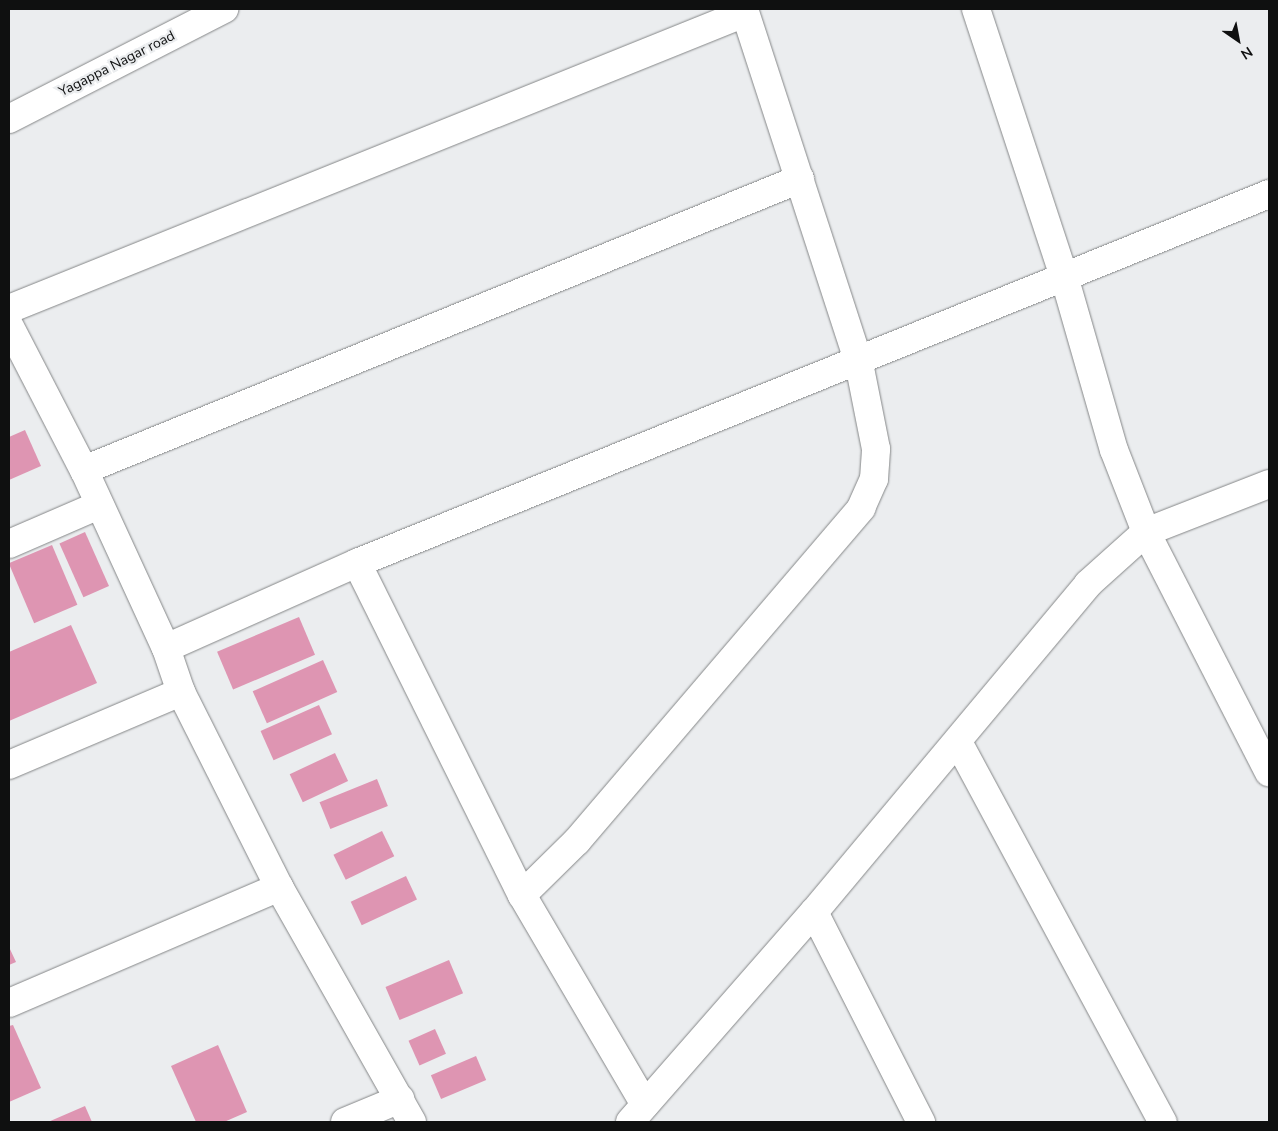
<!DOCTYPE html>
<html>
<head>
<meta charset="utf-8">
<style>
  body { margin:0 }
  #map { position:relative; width:1278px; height:1131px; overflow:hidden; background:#ebedef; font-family:"Nunito Sans",sans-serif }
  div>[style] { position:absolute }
  .building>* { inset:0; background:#de95b2; transform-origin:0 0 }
  .roads { filter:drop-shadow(0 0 1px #848687) drop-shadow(0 0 1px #848687) }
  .minor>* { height:28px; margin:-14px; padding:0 14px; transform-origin:14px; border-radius:14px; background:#fff }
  span { translate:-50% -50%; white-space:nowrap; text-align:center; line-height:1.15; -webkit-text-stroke:4.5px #ebedef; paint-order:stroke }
  .street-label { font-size:14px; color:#0f1010 }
  .frame { position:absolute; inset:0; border:10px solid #0f1010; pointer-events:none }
  .north { position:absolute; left:1213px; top:15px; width:50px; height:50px; -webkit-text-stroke:4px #ebedef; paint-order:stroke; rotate:147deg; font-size:14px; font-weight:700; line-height:20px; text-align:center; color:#0f1010 }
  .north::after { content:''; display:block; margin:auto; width:18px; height:22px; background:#0f1010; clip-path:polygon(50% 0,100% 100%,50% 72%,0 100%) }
</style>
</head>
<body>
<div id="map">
  <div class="building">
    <div style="clip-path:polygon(25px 430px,41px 466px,9px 480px,9px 437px)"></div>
    <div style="left:85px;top:532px;width:59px;height:28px;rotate:66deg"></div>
    <div style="left:52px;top:545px;width:65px;height:47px;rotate:67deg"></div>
    <div style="left:299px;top:617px;width:41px;height:89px;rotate:67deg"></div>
    <div style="clip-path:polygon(71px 625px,97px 683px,9px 721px,9px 652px)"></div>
    <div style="left:323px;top:660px;width:35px;height:77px;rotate:66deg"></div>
    <div style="left:319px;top:705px;width:32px;height:64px;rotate:66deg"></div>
    <div style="left:335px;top:753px;width:31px;height:50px;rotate:65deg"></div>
    <div style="left:377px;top:779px;width:29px;height:62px;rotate:68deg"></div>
    <div style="left:382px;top:831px;width:28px;height:54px;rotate:64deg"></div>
    <div style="left:406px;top:876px;width:26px;height:61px;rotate:65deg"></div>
    <div style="clip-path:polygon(9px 947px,16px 962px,9px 965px)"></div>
    <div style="left:449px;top:960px;width:36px;height:69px;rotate:67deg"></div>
    <div style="clip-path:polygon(13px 1025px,41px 1088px,9px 1102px,9px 1026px)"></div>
    <div style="left:435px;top:1029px;width:27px;height:29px;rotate:66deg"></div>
    <div style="clip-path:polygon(218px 1045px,247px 1112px,224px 1122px,196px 1122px,171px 1066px)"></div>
    <div style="left:476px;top:1056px;width:26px;height:49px;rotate:67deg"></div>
    <div style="clip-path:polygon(85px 1106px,92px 1122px,48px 1122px)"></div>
  </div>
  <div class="roads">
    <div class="minor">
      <div style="left:976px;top:9px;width:281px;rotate:71.8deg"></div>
      <div style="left:1064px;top:276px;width:181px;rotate:74deg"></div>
      <div style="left:1114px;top:450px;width:88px;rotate:68.7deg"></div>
      <div style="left:1146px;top:532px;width:270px;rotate:62.9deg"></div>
      <div style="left:9px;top:119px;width:242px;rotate:-27.1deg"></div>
      <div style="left:9px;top:309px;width:793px;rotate:-21.91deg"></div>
      <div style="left:9px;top:325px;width:163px;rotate:62.7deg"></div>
      <div style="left:84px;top:470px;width:196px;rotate:65.3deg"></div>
      <div style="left:166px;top:648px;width:46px;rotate:71.2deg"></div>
      <div style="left:181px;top:692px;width:218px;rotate:63.3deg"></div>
      <div style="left:279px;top:887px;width:270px;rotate:60.5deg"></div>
      <div style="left:84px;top:470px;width:773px;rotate:-22.12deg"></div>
      <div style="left:9px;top:544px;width:98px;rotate:-23.4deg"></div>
      <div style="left:357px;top:563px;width:371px;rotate:63.6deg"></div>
      <div style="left:522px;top:895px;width:77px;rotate:-44.5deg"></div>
      <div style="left:577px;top:841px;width:438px;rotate:-49.5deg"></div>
      <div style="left:861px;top:508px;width:32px;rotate:-66deg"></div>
      <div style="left:874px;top:479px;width:30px;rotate:-86deg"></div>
      <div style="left:876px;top:449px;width:88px;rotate:-101.2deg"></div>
      <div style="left:859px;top:363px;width:372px;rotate:-108deg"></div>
      <div style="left:166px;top:648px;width:209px;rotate:-24deg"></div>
      <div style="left:357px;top:563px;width:984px;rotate:-22.03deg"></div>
      <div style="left:958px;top:742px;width:432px;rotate:61.7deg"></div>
      <div style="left:9px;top:765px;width:187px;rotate:-23deg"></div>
      <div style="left:522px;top:895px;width:243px;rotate:59.6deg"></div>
      <div style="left:814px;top:912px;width:236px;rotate:63deg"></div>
      <div style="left:9px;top:1003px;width:294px;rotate:-23.2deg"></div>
      <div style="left:345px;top:1122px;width:60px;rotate:-22.7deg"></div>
      <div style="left:630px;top:1122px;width:279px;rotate:-48.8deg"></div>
      <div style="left:814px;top:912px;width:427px;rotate:-50.1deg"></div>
      <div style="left:1088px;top:584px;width:78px;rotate:-41.9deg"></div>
      <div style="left:1146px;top:532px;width:132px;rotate:-21.3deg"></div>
    </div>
  </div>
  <div class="street-label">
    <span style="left:117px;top:64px;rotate:-27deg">Yagappa Nagar road</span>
  </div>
  <div class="frame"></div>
  <div class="north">N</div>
</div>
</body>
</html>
